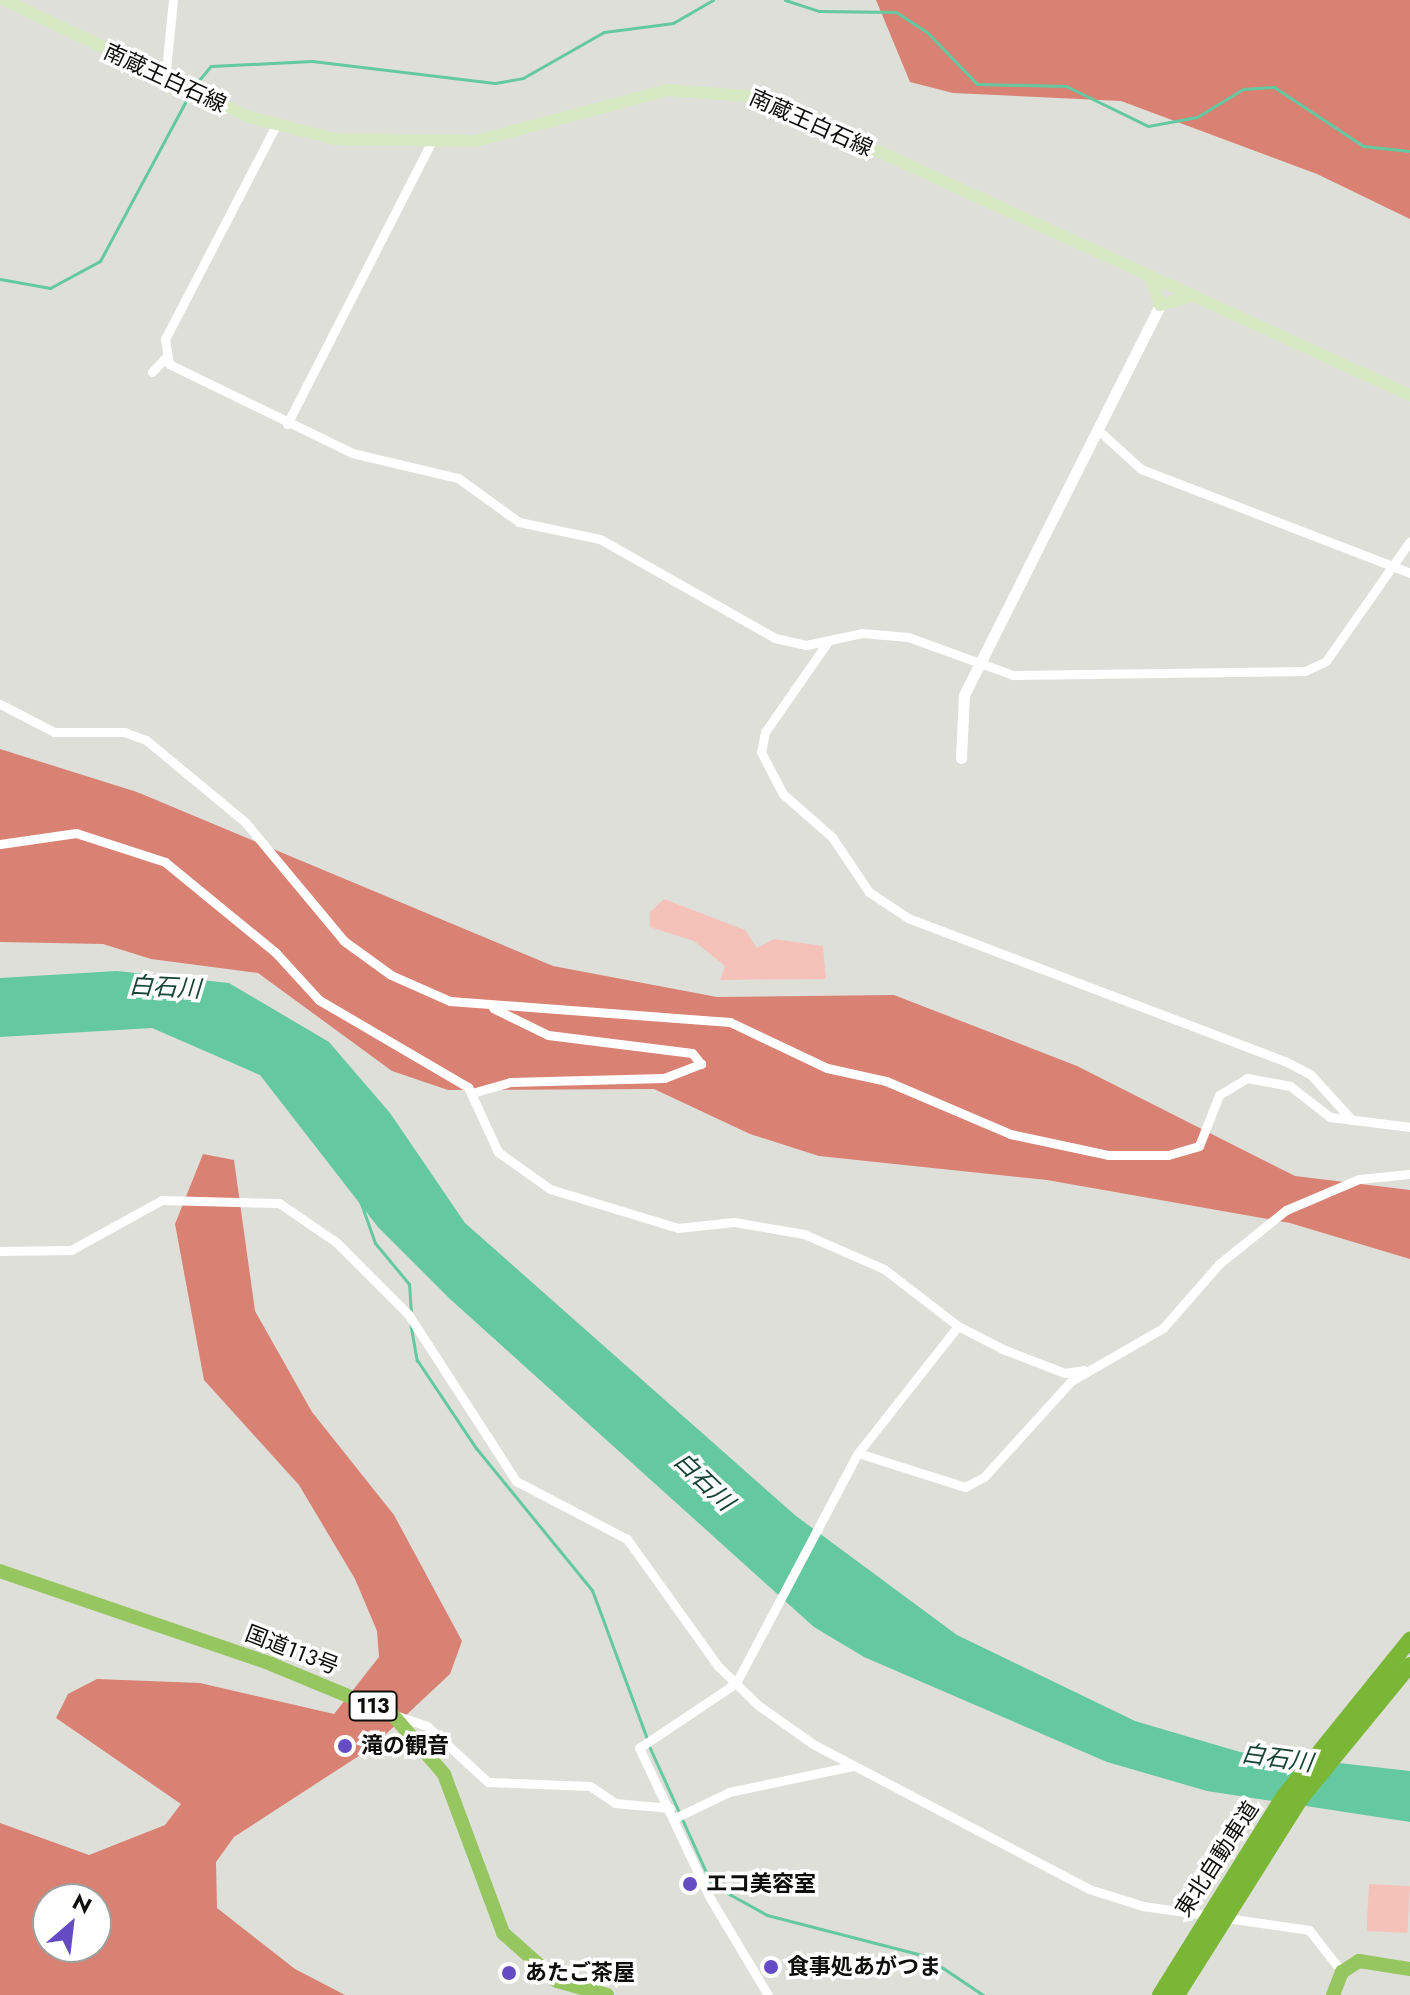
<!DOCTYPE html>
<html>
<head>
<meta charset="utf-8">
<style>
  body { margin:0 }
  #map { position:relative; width:1410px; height:1995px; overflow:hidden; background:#dfdfda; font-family:Jost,"Noto Sans JP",sans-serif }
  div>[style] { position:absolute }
  .green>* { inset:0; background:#f5c2b9; transform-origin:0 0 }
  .forest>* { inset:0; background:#d98173 }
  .water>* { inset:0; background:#64c8a0 }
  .stream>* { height:3px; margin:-1.5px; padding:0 1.5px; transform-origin:1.5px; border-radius:1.5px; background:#64c8a0 }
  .minor>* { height:9px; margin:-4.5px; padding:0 4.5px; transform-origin:4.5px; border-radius:4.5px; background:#fff }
  .tertiary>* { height:11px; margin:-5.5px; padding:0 5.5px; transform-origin:5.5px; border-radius:5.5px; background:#fff }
  .secondary>* { height:12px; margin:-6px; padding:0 6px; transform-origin:6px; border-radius:6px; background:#d7e9c3 }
  .trunk>* { height:14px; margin:-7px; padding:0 7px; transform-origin:7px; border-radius:7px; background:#96c65f }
  .motorway>* { height:16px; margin:-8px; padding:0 8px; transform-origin:8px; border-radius:8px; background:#7bb737 }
  .dots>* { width:22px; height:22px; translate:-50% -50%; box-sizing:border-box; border:4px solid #fff; border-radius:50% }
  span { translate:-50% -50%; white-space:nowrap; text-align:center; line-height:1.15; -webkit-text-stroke:7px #fff; paint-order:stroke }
  .shield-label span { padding:2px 6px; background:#fff; border:2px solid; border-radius:6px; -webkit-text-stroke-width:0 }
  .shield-label { font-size:20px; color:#0e0e0c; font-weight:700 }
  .street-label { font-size:22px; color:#0e0e0c }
  .poi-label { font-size:22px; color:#0e0e0c; font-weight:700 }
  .left { translate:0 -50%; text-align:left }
  .water-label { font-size:24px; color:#184433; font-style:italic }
  .north { position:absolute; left:32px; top:1883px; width:80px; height:80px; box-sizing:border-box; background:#fff; border:2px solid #9f9f9e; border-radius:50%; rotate:28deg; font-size:22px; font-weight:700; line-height:32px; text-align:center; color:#0e0e0c }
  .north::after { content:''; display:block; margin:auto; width:28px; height:36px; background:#664cc4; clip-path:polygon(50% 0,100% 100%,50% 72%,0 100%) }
</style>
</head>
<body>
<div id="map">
  <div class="green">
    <div style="clip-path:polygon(664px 899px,745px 930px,757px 948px,774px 939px,823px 946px,826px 979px,720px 980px,725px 966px,694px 941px,650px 927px,650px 912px)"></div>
    <div style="left:1369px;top:1884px;width:41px;height:47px;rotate:3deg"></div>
  </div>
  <div class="forest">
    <div style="clip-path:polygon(876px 0,1410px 0,1410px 219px,1317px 174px,1121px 101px,953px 93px,910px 82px)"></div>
    <div style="clip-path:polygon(0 749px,137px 792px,553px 966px,717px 997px,894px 995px,1077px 1066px,1295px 1176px,1410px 1190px,1410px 1259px,1290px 1223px,1047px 1180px,819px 1156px,750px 1134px,654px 1089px,448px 1090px,392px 1071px,258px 973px,151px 959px,103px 944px,0 942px)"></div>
    <div style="clip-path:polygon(evenodd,203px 1154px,234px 1160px,255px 1311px,312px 1412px,394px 1515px,462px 1641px,450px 1674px,371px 1748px,234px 1837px,216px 1862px,217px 1908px,295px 1969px,345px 1995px,0 1995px,0 1823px,89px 1855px,165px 1825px,181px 1804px,56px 1718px,68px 1694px,97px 1679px,200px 1683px,334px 1714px,379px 1657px,377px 1631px,355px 1579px,299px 1485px,204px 1380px,175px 1224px,203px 1154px,48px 1899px,96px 1899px,96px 1947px,48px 1947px,48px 1899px)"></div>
  </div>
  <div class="water">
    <div style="clip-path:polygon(117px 971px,229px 983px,329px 1042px,390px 1113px,465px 1223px,796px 1516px,957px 1635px,1135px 1721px,1240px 1752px,1410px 1771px,1410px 1822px,1207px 1791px,1107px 1762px,864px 1657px,814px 1627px,450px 1299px,378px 1227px,260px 1075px,152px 1028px,0 1037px,0 978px)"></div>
  </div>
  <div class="stream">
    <div style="left:785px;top:0;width:36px;rotate:18deg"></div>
    <div style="left:819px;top:11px;width:77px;rotate:0.7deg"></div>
    <div style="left:896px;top:12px;width:37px;rotate:33deg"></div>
    <div style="left:927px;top:32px;width:72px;rotate:46.1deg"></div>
    <div style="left:977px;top:84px;width:89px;rotate:1.3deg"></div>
    <div style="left:1066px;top:86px;width:91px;rotate:26deg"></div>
    <div style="left:1148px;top:126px;width:50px;rotate:-10.4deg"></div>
    <div style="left:1197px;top:117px;width:54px;rotate:-31.3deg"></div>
    <div style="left:1243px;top:89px;width:31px;rotate:-4deg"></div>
    <div style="left:1274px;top:87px;width:107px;rotate:33.5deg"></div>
    <div style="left:1363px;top:146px;width:47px;rotate:6.1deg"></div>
    <div style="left:194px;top:86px;width:26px;rotate:-50deg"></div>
    <div style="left:211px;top:66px;width:101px;rotate:-2.8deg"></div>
    <div style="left:312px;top:61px;width:184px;rotate:6.9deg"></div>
    <div style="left:495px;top:83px;width:28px;rotate:-10deg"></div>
    <div style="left:523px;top:78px;width:93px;rotate:-29.6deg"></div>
    <div style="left:604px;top:32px;width:70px;rotate:-7.4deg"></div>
    <div style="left:673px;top:23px;width:46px;rotate:-29.9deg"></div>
    <div style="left:0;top:279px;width:51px;rotate:10.2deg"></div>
    <div style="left:50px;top:288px;width:57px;rotate:-28.4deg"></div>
    <div style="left:100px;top:261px;width:191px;rotate:-61.8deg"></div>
    <div style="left:358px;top:1195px;width:51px;rotate:70.5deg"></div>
    <div style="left:375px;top:1243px;width:53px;rotate:50.3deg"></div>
    <div style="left:409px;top:1284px;width:30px;rotate:86deg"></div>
    <div style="left:410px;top:1322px;width:39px;rotate:80deg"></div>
    <div style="left:417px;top:1360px;width:106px;rotate:56.2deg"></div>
    <div style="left:476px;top:1448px;width:183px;rotate:50.8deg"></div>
    <div style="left:592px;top:1590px;width:159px;rotate:69.7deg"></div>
    <div style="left:649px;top:1746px;width:72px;rotate:65.6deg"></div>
    <div style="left:682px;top:1819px;width:68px;rotate:65.7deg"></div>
    <div style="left:710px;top:1881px;width:25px;rotate:34deg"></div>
    <div style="left:731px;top:1895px;width:41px;rotate:29.1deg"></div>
    <div style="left:767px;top:1915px;width:163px;rotate:14.5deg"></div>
    <div style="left:925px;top:1956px;width:70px;rotate:33.9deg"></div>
  </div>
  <div class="minor">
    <div style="left:165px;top:80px;width:80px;rotate:-84.3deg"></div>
    <div style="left:275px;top:127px;width:239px;rotate:117.4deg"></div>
    <div style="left:165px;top:339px;width:25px;rotate:81deg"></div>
    <div style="left:169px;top:364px;width:203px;rotate:25.9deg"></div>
    <div style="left:352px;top:453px;width:109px;rotate:13.3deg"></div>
    <div style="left:458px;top:478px;width:75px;rotate:35.8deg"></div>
    <div style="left:519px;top:522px;width:83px;rotate:11.9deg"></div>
    <div style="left:600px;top:539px;width:201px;rotate:29.5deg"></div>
    <div style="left:775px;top:638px;width:32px;rotate:13deg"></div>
    <div style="left:806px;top:645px;width:57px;rotate:-12.1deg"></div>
    <div style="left:862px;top:633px;width:46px;rotate:5deg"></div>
    <div style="left:908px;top:637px;width:112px;rotate:19.9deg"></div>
    <div style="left:1013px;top:675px;width:292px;rotate:-0.8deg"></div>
    <div style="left:1305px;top:671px;width:23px;rotate:-25deg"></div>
    <div style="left:1326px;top:661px;width:146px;rotate:-55deg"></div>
    <div style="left:152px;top:372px;width:19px;rotate:-47deg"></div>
    <div style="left:287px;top:424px;width:314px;rotate:-62.9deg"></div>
    <div style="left:1097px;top:429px;width:59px;rotate:42.3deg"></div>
    <div style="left:1141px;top:469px;width:288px;rotate:21.1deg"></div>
    <div style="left:829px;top:640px;width:112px;rotate:124.8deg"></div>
    <div style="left:765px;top:732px;width:20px;rotate:101deg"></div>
    <div style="left:761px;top:752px;width:47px;rotate:62.4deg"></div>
    <div style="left:783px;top:794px;width:65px;rotate:41.3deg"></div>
    <div style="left:832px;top:837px;width:66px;rotate:56.1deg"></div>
    <div style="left:869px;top:892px;width:47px;rotate:33.7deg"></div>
    <div style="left:908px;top:918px;width:403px;rotate:20.8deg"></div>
    <div style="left:1285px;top:1061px;width:30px;rotate:28deg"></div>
    <div style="left:1311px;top:1075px;width:61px;rotate:47.7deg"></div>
    <div style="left:0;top:704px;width:61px;rotate:27.4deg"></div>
    <div style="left:54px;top:732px;width:70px"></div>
    <div style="left:124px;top:732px;width:23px;rotate:20deg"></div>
    <div style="left:146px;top:740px;width:129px;rotate:39.6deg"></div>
    <div style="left:245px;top:822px;width:155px;rotate:50.2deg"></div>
    <div style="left:344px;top:941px;width:58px;rotate:35.9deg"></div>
    <div style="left:391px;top:975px;width:64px;rotate:23.8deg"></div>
    <div style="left:450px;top:1001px;width:281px;rotate:4.3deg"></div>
    <div style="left:730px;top:1022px;width:107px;rotate:25.4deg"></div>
    <div style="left:827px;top:1068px;width:60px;rotate:12.4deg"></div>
    <div style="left:886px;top:1081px;width:135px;rotate:23.1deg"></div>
    <div style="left:1010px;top:1134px;width:100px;rotate:12.1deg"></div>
    <div style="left:1108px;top:1155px;width:60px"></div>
    <div style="left:1168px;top:1155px;width:32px;rotate:-16deg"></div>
    <div style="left:1199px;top:1146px;width:55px;rotate:-68.6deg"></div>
    <div style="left:1219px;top:1095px;width:33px;rotate:-31deg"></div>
    <div style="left:1247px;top:1078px;width:44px;rotate:10.5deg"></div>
    <div style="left:1290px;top:1086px;width:51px;rotate:37.8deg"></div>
    <div style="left:1330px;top:1117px;width:81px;rotate:7.1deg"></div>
    <div style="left:0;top:844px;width:77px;rotate:-8.2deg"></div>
    <div style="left:76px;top:833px;width:94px;rotate:18deg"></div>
    <div style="left:165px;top:862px;width:144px;rotate:39.3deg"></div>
    <div style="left:276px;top:953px;width:64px;rotate:47.5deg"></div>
    <div style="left:319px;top:1000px;width:173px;rotate:30.3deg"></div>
    <div style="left:468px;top:1087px;width:72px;rotate:65.2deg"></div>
    <div style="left:498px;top:1152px;width:64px;rotate:35.4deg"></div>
    <div style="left:550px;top:1189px;width:134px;rotate:16.9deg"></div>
    <div style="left:678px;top:1228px;width:56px;rotate:-6.1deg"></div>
    <div style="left:734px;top:1222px;width:71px;rotate:9.7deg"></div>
    <div style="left:804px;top:1234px;width:87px;rotate:23.6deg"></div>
    <div style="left:884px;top:1269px;width:93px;rotate:37.6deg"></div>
    <div style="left:958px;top:1326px;width:53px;rotate:27.1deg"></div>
    <div style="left:1005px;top:1350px;width:64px;rotate:21deg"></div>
    <div style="left:1065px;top:1373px;width:19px;rotate:-9deg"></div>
    <div style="left:472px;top:1093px;width:40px;rotate:-16deg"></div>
    <div style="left:510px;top:1082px;width:154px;rotate:-1.5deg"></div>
    <div style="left:664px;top:1078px;width:40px;rotate:-21deg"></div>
    <div style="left:701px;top:1064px;width:14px;rotate:-129deg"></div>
    <div style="left:692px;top:1053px;width:145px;rotate:-172.9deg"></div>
    <div style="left:548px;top:1035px;width:61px;rotate:-153.9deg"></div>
    <div style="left:0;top:1251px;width:71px;rotate:-0.8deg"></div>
    <div style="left:71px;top:1250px;width:104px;rotate:-28.8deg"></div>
    <div style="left:162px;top:1200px;width:117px;rotate:1.5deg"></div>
    <div style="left:279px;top:1203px;width:69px;rotate:34.4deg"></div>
    <div style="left:336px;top:1242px;width:102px;rotate:45deg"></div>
    <div style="left:408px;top:1314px;width:199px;rotate:57.1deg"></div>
    <div style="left:516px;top:1481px;width:125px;rotate:27.6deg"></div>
    <div style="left:627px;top:1539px;width:156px;rotate:54.4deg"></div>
    <div style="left:718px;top:1666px;width:56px;rotate:44.3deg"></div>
    <div style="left:758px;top:1705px;width:67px;rotate:35.3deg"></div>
    <div style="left:813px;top:1744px;width:312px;rotate:27.7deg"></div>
    <div style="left:1089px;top:1889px;width:57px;rotate:17.5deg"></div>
    <div style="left:1143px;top:1906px;width:168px;rotate:8.2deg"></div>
    <div style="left:1309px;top:1930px;width:53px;rotate:51.8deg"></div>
    <div style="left:858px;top:1453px;width:112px;rotate:17.6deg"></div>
    <div style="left:965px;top:1487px;width:21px;rotate:-28deg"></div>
    <div style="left:984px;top:1477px;width:130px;rotate:-47.8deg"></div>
    <div style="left:1071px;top:1381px;width:106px;rotate:-29.9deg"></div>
    <div style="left:1163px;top:1328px;width:85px;rotate:-48.8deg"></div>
    <div style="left:1219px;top:1264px;width:86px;rotate:-38.9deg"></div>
    <div style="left:1286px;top:1210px;width:79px;rotate:-23deg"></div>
    <div style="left:1359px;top:1179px;width:51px;rotate:-5.6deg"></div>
    <div style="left:392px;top:1714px;width:37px;rotate:19deg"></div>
    <div style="left:427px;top:1726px;width:83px;rotate:42.6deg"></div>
    <div style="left:488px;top:1782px;width:102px;rotate:2.2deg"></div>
    <div style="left:590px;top:1786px;width:30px;rotate:34deg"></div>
    <div style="left:615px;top:1803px;width:55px;rotate:5.2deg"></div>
    <div style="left:675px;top:1818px;width:60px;rotate:-25.7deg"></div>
    <div style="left:729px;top:1792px;width:126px;rotate:-11.9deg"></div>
    <div style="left:768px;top:1995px;width:113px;rotate:-120.9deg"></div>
    <div style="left:710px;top:1898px;width:166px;rotate:-115.3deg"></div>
    <div style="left:639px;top:1748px;width:117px;rotate:-33.8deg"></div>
    <div style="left:736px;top:1683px;width:260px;rotate:-62.1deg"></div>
    <div style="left:858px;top:1453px;width:162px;rotate:-51.8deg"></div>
  </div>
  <div class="tertiary">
    <div style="left:961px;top:758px;width:63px;rotate:-87.3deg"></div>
    <div style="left:964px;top:695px;width:436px;rotate:-63.3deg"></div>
  </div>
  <div class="secondary">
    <div style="left:5px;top:0;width:271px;rotate:25.6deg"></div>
    <div style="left:249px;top:117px;width:89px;rotate:14.3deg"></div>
    <div style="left:335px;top:139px;width:141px;rotate:0.8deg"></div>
    <div style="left:476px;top:141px;width:199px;rotate:-14.9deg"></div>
    <div style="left:668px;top:90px;width:92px;rotate:4.4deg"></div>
    <div style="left:760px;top:97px;width:715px;rotate:24.63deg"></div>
    <div style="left:1151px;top:277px;width:29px;rotate:72deg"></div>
    <div style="left:1160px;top:305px;width:30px;rotate:-15deg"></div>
  </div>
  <div class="trunk">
    <div style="left:0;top:1571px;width:287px;rotate:18.9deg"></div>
    <div style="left:271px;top:1664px;width:131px;rotate:22.5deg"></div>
    <div style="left:392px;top:1714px;width:79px;rotate:49.1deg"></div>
    <div style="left:444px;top:1774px;width:170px;rotate:69.6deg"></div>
    <div style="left:503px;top:1933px;width:72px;rotate:41.6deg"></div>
    <div style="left:557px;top:1981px;width:52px;rotate:15.6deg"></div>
    <div style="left:1333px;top:1995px;width:25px;rotate:-69deg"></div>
    <div style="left:1342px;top:1972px;width:20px;rotate:-33deg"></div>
    <div style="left:1359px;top:1961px;width:52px;rotate:8.9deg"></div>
  </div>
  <div class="motorway">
    <div style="left:1160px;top:1995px;width:234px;rotate:-58.1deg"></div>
    <div style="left:1284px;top:1796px;width:201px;rotate:-51.1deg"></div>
    <div style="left:1177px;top:1995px;width:233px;rotate:-57.8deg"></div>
    <div style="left:1301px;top:1798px;width:172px;rotate:-50.7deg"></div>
  </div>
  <div class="dots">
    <div style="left:345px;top:1746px;background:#664cc4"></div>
    <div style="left:690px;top:1884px;background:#664cc4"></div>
    <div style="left:771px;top:1967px;background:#664cc4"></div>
    <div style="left:509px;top:1973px;background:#664cc4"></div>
  </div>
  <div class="shield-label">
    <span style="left:373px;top:1706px">113</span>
  </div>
  <div class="street-label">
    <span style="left:165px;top:78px;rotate:25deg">南蔵王白石線</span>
    <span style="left:811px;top:123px;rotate:24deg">南蔵王白石線</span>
    <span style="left:292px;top:1650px;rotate:21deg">国道113号</span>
    <span style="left:1217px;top:1859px;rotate:-57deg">東北自動車道</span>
  </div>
  <div class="poi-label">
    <span class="left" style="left:361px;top:1746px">滝の観音</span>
    <span class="left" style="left:706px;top:1884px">エコ美容室</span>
    <span class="left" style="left:787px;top:1967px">食事処あがつま</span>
    <span class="left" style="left:525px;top:1973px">あたご茶屋</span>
  </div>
  <div class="water-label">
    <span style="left:165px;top:987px;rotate:3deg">白石川</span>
    <span style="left:704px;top:1481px;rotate:44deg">白石川</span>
    <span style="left:1277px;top:1758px;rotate:8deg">白石川</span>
  </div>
  <div class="north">N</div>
</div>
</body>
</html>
